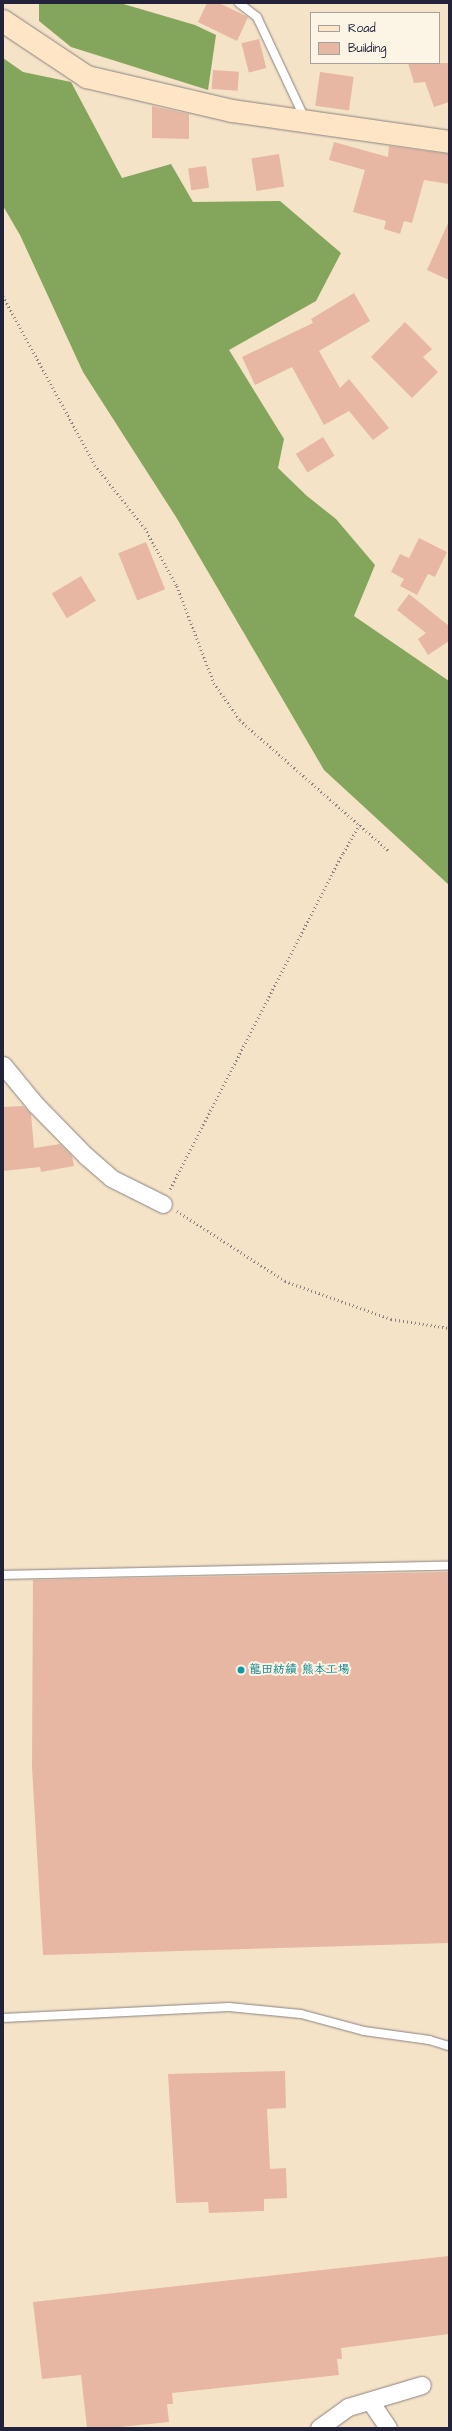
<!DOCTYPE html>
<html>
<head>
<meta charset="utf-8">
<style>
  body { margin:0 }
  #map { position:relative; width:452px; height:2431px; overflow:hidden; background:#f4e3c7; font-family:"Architects Daughter","Klee One",sans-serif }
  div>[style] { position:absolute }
  .forest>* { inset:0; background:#84a65c }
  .building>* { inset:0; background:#e7b7a4; transform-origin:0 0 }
  .path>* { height:2.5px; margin-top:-1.25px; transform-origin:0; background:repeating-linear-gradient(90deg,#8b8281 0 1px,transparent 0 4px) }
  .roads { filter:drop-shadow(0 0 1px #8b8281) drop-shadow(0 0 1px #8b8281) }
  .lane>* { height:8px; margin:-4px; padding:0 4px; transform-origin:4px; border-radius:4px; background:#fff }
  .street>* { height:17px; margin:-8.5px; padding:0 8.5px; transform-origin:8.5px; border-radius:8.5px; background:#fff }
  .secondary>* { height:22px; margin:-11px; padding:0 11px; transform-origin:11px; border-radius:11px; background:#fde5c5 }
  .dots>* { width:11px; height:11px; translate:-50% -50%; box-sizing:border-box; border:2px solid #fcf5e5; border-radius:50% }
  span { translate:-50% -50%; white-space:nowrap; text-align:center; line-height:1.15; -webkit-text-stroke:4px #fcf5e5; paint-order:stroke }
  .culture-label { font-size:12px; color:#0d838f; font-weight:700 }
  .left { translate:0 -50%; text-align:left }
  .frame { position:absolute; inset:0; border:4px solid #22223b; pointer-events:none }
  .legend { position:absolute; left:310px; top:12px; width:130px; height:52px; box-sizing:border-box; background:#fcf5e5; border:1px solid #a5a1a1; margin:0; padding:5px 7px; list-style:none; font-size:12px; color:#22223b }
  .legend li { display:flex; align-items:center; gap:8px; height:20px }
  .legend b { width:20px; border:1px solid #a5a1a1 }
</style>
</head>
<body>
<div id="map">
  <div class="forest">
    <div style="clip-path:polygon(39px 3px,120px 3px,195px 25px,216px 35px,208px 90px,71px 47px,39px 21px)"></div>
    <div style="clip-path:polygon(3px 58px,23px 72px,71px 82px,122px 178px,171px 164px,193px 202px,280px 201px,341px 253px,316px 301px,229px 350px,284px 439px,278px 468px,307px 496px,336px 519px,375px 565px,354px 616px,449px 681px,449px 885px,324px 770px,176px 517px,83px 372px,20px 235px,3px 206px)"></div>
  </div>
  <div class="building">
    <div style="clip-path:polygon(207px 3px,219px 3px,248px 17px,237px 41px,198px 22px)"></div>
    <div style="left:259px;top:39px;width:30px;height:18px;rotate:76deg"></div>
    <div style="clip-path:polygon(408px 63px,449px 63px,449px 102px,434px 107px,425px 82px,414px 83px)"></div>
    <div style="left:213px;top:70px;width:26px;height:19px;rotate:4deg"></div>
    <div style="left:320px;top:72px;width:34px;height:34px;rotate:8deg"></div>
    <div style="clip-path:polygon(152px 106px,189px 114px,189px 139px,152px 138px)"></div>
    <div style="clip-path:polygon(334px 142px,388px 157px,389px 146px,449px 154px,449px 184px,424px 180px,412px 223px,404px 221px,400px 234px,384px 229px,386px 221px,353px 212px,365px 170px,329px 160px)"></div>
    <div style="left:279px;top:154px;width:33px;height:28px;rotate:81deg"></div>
    <div style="left:206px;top:166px;width:22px;height:18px;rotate:82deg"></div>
    <div style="clip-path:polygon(449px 221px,449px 280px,427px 270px)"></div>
    <div style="clip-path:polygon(354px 293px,370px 321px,319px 351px,340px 388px,349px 379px,389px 428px,373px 440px,349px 411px,324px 425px,292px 367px,255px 385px,242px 357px,313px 323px,311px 319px)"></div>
    <div style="clip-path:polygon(405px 322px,432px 349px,423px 357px,438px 372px,412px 398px,371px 357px)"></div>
    <div style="left:323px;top:437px;width:22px;height:32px;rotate:58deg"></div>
    <div style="clip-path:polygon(419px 538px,447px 552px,435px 577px,428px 574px,417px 595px,400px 586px,404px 579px,391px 572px,400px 554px,409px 558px)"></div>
    <div style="left:146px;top:542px;width:51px;height:30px;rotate:68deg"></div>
    <div style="left:81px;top:576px;width:29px;height:34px;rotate:59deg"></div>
    <div style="clip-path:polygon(409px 594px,449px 626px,449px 641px,428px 655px,418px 639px,426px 633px,397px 610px)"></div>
    <div style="clip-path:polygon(23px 1106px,31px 1114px,34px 1148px,60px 1144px,72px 1156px,74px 1166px,41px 1172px,40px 1167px,3px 1171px,3px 1107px)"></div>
    <div style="clip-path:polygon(449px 1572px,449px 1943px,43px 1955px,32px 1767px,33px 1580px)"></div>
    <div style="clip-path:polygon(285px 2071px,286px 2108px,267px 2109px,270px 2169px,286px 2168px,287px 2198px,264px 2199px,264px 2211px,209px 2213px,208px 2202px,176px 2203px,168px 2074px)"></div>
    <div style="clip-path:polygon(449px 2256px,449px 2334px,341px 2348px,342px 2359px,337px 2359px,339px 2375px,172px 2393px,173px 2404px,167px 2404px,169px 2422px,110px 2428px,87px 2428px,81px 2375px,42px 2379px,33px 2302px)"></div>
  </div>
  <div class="path">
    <div style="left:3px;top:296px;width:192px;rotate:61.4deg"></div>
    <div style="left:95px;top:465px;width:80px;rotate:51.6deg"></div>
    <div style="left:145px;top:528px;width:66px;rotate:61.1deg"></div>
    <div style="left:177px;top:586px;width:104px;rotate:69.1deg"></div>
    <div style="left:214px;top:683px;width:45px;rotate:54.9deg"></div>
    <div style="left:240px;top:720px;width:198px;rotate:41.3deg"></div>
    <div style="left:170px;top:1189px;width:378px;rotate:-62.8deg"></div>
    <div style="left:343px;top:853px;width:34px;rotate:-60deg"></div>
    <div style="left:177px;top:1211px;width:129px;rotate:32.9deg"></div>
    <div style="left:285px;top:1281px;width:113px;rotate:19.7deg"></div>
    <div style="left:391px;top:1319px;width:59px;rotate:8.8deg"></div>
  </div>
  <div class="roads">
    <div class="lane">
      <div style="left:239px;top:3px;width:23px;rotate:38deg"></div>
      <div style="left:257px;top:17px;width:113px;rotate:64.8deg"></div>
      <div style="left:3px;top:1575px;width:446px;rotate:-1.2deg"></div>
      <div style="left:3px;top:2018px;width:226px;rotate:-2.8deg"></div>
      <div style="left:229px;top:2007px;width:72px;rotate:5.6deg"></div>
      <div style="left:301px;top:2014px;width:65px;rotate:15.1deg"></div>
      <div style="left:364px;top:2031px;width:66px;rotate:7.9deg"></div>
      <div style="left:429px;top:2040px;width:21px;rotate:17deg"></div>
    </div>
    <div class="street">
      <div style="left:3px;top:1065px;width:50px;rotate:50.6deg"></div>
      <div style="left:35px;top:1104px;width:73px;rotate:45.6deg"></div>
      <div style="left:86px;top:1156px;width:33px;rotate:41deg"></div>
      <div style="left:111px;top:1178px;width:58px;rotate:26.6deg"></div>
      <div style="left:370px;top:2401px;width:32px;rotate:56deg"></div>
      <div style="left:319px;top:2428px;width:36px;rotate:-36deg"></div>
      <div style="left:348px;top:2407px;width:77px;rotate:-16.6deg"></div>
    </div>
    <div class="secondary">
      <div style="left:3px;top:21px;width:101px;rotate:33.7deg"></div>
      <div style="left:87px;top:77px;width:149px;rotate:13.2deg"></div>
      <div style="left:232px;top:111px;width:219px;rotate:8.1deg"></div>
    </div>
  </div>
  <div class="dots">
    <div style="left:241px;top:1670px;background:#0f9aa8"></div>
  </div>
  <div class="culture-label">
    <span class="left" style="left:249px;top:1670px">龍田紡績 熊本工場</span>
  </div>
  <div class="frame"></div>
  <ul class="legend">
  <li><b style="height:5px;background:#fde5c5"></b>Road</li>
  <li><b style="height:11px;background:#e7b7a4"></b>Building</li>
  </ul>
</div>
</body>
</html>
